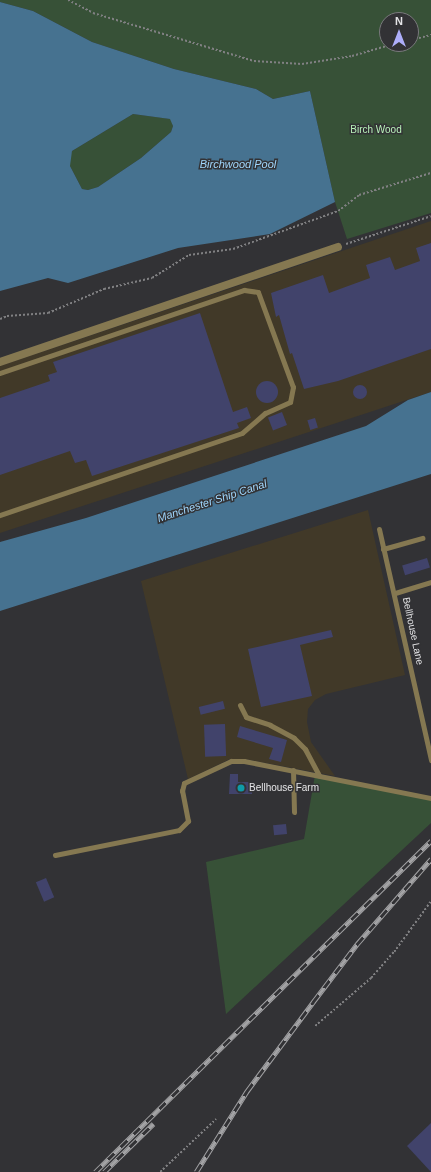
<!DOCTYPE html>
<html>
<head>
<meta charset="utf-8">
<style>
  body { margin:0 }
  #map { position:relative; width:431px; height:1172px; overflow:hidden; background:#323235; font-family:Helvetica,sans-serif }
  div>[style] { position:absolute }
  .industrial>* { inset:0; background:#413928 }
  .green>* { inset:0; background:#375137 }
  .water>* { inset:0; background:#467290 }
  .building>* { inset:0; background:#41436b; transform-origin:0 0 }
  .round { border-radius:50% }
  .path>* { height:1.5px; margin-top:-0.75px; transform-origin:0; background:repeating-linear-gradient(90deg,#808082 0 2px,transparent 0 4px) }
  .service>* { height:5px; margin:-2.5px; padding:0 2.5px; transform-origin:2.5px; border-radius:2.5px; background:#857851 }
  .minor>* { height:8px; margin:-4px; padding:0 4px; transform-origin:4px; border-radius:4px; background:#857851 }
  .rail>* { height:4.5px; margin-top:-2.25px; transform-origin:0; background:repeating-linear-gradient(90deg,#323235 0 9px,#a3a3a5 0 18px); box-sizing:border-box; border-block:1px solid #a3a3a5 }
  .dots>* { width:11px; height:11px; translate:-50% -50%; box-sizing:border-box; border:2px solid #323235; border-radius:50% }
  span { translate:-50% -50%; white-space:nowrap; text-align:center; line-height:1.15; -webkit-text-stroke:3px #323235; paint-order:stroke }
  .park-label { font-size:10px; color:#b8f2b9 }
  .street-label { font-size:10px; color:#e4e4e6 }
  .poi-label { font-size:10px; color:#e4e4e6 }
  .left { translate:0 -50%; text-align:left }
  .water-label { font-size:11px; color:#9fd6fc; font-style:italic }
  .north { position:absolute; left:379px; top:12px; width:40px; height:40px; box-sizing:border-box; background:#323235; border:1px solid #79797c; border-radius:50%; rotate:0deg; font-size:11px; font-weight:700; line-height:16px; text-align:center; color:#e4e4e6 }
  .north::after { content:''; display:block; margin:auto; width:14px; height:18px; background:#aeaefa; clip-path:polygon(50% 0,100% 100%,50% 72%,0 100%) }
</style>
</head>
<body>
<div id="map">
  <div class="industrial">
    <div style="clip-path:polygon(431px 221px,431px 392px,0 533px,0 366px)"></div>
    <div style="clip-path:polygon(368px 510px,405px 675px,326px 694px,315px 700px,308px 709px,307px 722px,311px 742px,335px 776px,245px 759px,230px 759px,188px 779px,141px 581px)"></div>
  </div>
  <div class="green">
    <div style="clip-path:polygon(evenodd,0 0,431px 0,431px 213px,347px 239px,335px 202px,310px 91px,273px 99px,256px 89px,174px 69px,92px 42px,33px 11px,0 2px,0 0,387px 20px,411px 20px,411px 44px,387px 44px,387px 20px)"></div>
    <div style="clip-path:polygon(133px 114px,171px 119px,173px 126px,171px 132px,141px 158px,98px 187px,88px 190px,82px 189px,70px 166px,69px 159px,72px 151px)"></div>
    <div style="clip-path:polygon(315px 775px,431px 799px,431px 823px,226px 1014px,206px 862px,304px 839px)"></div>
  </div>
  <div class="water">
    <div style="clip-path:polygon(evenodd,0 2px,33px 11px,92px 42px,174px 69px,256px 89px,273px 99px,310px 91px,335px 202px,270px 234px,178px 248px,68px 283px,48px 278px,0 291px,0 2px,133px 114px,170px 119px,173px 126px,171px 132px,141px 158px,98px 187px,88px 190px,82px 189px,70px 166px,72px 151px,133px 114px)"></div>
    <div style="clip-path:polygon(431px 392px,431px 474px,0 611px,0 542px,86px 518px,366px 426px,408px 400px)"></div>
  </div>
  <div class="building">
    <div style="clip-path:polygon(431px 243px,431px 349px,338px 381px,304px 389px,292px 353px,290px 354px,279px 315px,276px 317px,271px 293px,323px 275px,329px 293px,370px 278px,366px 265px,390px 257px,395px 270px,420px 261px,416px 248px)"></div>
    <div style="clip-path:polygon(200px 313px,233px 412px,247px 407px,251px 418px,237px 423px,239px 428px,92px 476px,86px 460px,75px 463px,70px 451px,0 475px,0 398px,50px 381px,48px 375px,57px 372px,53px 362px)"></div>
    <div class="round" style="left:256px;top:381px;width:22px;height:22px"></div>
    <div class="round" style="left:353px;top:385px;width:14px;height:14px"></div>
    <div style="left:282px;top:412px;width:14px;height:15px;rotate:69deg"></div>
    <div style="left:315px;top:418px;width:10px;height:8px;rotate:73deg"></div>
    <div style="left:427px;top:558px;width:10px;height:26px;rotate:73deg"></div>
    <div style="clip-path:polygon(331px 630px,333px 637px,300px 645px,312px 696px,261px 707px,248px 649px)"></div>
    <div style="left:223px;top:701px;width:8px;height:25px;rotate:76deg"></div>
    <div style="left:225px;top:724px;width:32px;height:21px;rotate:88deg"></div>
    <div style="clip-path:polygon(240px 726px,287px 740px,281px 762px,269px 759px,273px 748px,237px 737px)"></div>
    <div style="clip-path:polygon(230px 774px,238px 774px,238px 782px,253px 782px,252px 794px,229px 794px)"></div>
    <div style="left:286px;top:824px;width:10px;height:13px;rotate:84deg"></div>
    <div style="left:46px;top:878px;width:21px;height:11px;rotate:67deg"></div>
    <div style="clip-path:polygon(431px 1123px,431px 1172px,407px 1146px)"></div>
  </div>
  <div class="path">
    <div style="left:68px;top:0;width:28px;rotate:27deg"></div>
    <div style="left:93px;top:13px;width:168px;rotate:16.6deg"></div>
    <div style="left:254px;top:61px;width:48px;rotate:3.6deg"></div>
    <div style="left:302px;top:64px;width:51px;rotate:-9.1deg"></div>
    <div style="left:352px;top:56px;width:43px;rotate:-16.3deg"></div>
    <div style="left:411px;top:40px;width:21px;rotate:-14deg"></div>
    <div style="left:346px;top:244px;width:89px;rotate:-18.2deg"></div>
    <div style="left:0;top:319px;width:8px;rotate:-23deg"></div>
    <div style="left:7px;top:316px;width:41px;rotate:-4.2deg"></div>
    <div style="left:48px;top:313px;width:61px;rotate:-23.2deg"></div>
    <div style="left:104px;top:289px;width:49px;rotate:-12.9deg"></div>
    <div style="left:152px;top:278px;width:44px;rotate:-31.9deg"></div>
    <div style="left:189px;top:255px;width:44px;rotate:-7.8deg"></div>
    <div style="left:233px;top:249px;width:112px;rotate:-19.9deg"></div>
    <div style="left:338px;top:211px;width:26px;rotate:-37deg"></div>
    <div style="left:359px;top:195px;width:75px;rotate:-17deg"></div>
    <div style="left:315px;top:1026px;width:74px;rotate:-40.6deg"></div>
    <div style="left:371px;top:978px;width:35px;rotate:-49deg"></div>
    <div style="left:394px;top:952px;width:63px;rotate:-54deg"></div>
    <div style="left:160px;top:1172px;width:77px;rotate:-43.4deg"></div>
  </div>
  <div class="service">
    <div style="left:0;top:373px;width:258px;rotate:-18.8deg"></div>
    <div style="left:244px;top:290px;width:14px;rotate:8deg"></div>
    <div style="left:258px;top:292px;width:101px;rotate:69.8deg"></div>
    <div style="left:293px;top:387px;width:15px;rotate:101deg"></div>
    <div style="left:290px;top:402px;width:27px;rotate:156deg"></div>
    <div style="left:265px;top:413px;width:30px;rotate:139deg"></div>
    <div style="left:242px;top:433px;width:256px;rotate:161.3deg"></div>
    <div style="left:379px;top:529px;width:237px;rotate:77.3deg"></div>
    <div style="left:383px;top:549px;width:41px;rotate:-15.8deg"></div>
    <div style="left:395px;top:593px;width:38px;rotate:-17deg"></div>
    <div style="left:240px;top:705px;width:13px;rotate:63deg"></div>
    <div style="left:246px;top:717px;width:25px;rotate:18deg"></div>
    <div style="left:270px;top:725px;width:27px;rotate:28deg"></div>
    <div style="left:294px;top:738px;width:16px;rotate:45deg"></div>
    <div style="left:305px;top:749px;width:30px;rotate:62deg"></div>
    <div style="left:293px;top:770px;width:42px;rotate:88.6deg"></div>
    <div style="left:55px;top:855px;width:126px;rotate:-11.4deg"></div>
    <div style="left:179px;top:830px;width:13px;rotate:-45deg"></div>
    <div style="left:188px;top:821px;width:31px;rotate:-101deg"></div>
    <div style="left:182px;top:791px;width:8px;rotate:-76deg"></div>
    <div style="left:184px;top:783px;width:52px;rotate:-25.1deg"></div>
    <div style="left:231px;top:761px;width:13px"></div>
    <div style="left:244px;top:761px;width:191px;rotate:11.2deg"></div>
  </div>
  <div class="minor">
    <div style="left:0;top:362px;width:357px;rotate:-18.8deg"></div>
  </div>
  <div class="rail">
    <div style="left:95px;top:1172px;width:472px;rotate:-44.6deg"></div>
    <div style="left:104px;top:1172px;width:69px;rotate:-44.4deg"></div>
    <div style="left:196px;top:1172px;width:96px;rotate:-57.8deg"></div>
    <div style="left:247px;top:1091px;width:111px;rotate:-53.4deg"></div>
    <div style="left:313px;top:1002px;width:73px;rotate:-52.8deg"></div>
    <div style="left:357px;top:944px;width:113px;rotate:-49deg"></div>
  </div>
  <div class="dots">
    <div style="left:241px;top:788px;background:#0f9aa8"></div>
  </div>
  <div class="park-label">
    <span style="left:376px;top:130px">Birch Wood</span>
  </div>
  <div class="street-label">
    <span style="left:413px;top:631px;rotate:78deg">Bellhouse Lane</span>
  </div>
  <div class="poi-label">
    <span class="left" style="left:249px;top:788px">Bellhouse Farm</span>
  </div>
  <div class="water-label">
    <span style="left:238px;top:164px">Birchwood Pool</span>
    <span style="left:212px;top:501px;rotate:-18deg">Manchester Ship Canal</span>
  </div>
  <div class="north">N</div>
</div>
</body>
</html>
